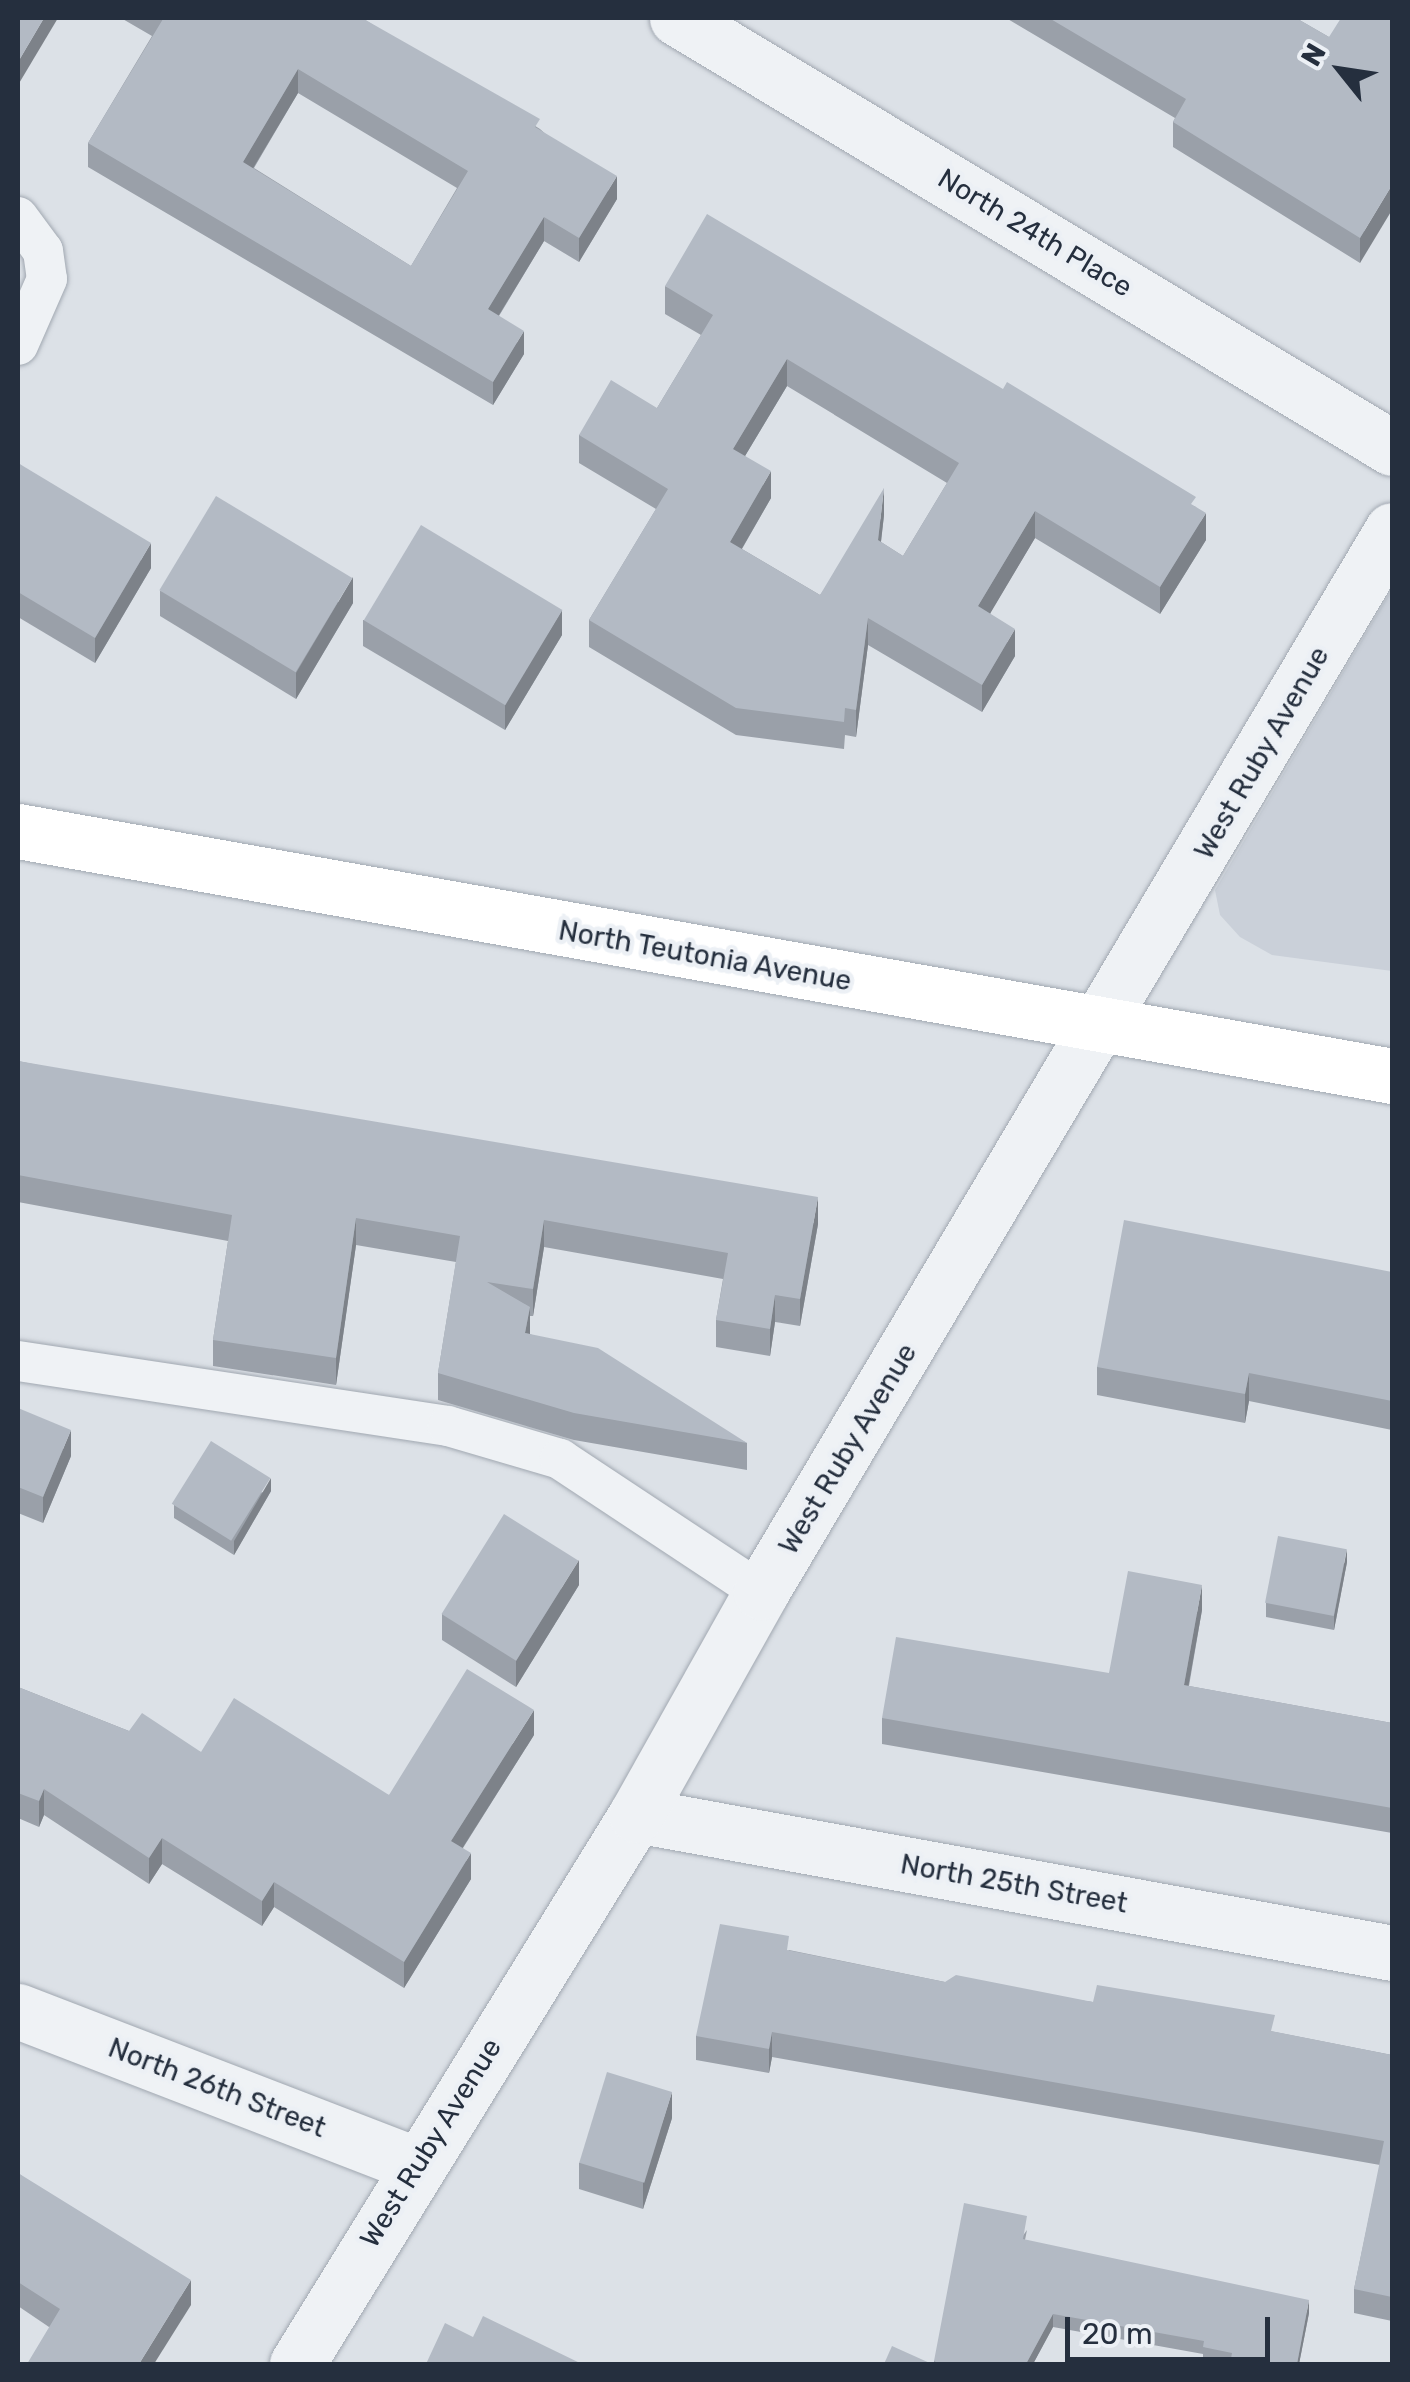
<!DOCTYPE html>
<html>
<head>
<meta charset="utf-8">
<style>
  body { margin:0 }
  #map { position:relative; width:1410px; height:2382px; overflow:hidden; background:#dce1e7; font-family:Rubik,sans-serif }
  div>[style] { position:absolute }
  .built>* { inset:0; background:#cad0d9 }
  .roads { filter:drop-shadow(0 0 2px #a1a8b1) drop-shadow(0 0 2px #a1a8b1) }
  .service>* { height:40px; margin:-20px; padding:0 20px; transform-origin:20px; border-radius:20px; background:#eff2f5 }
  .minor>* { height:55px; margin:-27.5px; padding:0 27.5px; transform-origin:27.5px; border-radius:27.5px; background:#eff2f5 }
  .secondary>* { height:55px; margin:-27.5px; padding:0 27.5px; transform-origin:27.5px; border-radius:27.5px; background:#fff }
  .wall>* { inset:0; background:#9aa0a9 }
  .shaded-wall>* { inset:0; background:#7d8289 }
  .building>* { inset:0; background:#b3bac4; transform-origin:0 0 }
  span { translate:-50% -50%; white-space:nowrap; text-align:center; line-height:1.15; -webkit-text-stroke:9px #ecf0f5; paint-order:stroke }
  .street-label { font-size:28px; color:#252f3e }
  .frame { position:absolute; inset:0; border:20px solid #252f3e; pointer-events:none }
  .north { position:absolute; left:1290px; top:20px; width:100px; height:100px; -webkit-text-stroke:8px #ecf0f5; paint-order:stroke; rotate:300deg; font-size:28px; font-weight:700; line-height:40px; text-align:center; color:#252f3e }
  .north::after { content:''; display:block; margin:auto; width:35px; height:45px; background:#252f3e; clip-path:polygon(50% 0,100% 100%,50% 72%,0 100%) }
  .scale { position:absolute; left:1065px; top:2317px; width:205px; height:45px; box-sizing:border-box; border:5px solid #252f3e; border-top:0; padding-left:12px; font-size:30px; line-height:35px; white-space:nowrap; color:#252f3e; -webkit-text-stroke:8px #ecf0f5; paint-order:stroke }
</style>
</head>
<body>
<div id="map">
  <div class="built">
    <div style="clip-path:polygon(1392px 589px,1392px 971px,1272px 955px,1240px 937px,1220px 915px,1215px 890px)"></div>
  </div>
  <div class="roads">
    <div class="service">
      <div style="left:18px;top:217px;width:42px;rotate:53.7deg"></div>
      <div style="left:43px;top:251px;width:28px;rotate:82deg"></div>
      <div style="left:47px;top:279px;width:72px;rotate:113.7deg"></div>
      <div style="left:18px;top:1361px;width:435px;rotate:8.6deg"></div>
      <div style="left:448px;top:1426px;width:117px;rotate:16.4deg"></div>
      <div style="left:560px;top:1459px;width:241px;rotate:33.5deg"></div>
    </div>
    <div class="minor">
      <div style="left:677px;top:18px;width:834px;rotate:31.02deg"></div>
      <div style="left:636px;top:1815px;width:768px;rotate:10.34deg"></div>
      <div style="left:18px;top:2011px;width:428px;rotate:21.1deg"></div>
      <div style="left:297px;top:2364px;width:645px;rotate:-58.31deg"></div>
      <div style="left:636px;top:1815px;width:256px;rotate:-60.7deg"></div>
      <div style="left:761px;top:1592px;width:1235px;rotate:-59.28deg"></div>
    </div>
    <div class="secondary">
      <div style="left:18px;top:831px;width:1396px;rotate:10.11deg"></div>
    </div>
  </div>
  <div class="wall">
    <div style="clip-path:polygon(evenodd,121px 18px,362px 18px,540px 129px,617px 199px,579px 262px,544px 241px,499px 316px,524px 354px,493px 405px,88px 167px,88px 143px,152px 36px,121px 18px,298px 93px,457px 188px,411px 266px,254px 168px,298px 93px)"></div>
    <div style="clip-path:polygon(1006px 18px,1296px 18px,1329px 37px,1392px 18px,1360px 263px,1173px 147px,1173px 122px,1175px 118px)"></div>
    <div style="clip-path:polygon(evenodd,665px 286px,1196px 507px,1206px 540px,1160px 614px,1035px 538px,990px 613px,1015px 656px,982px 712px,868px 645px,856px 737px,845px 735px,844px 749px,736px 735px,589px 647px,589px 620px,656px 509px,579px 463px,579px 435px,657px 408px,701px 335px,665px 314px,665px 286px,787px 386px,947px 483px,903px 556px,881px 542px,884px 515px,820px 595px,742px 549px,771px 498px,745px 456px,787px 386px)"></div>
    <div style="clip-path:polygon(18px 463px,151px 568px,95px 663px,18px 617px)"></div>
    <div style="clip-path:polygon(160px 591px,353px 603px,296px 699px,160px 616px)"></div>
    <div style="clip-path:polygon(363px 620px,562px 635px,505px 730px,363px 646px)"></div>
    <div style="clip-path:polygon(18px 1061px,818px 1224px,800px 1326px,775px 1322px,770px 1356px,716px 1347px,716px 1320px,723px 1279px,544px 1247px,533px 1316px,530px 1316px,530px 1334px,747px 1443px,747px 1470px,574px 1440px,438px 1400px,438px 1373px,456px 1262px,356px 1245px,336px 1385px,213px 1366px,213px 1340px,228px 1241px,18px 1202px)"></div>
    <div style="clip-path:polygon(1392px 1272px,1392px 1430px,1249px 1401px,1245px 1423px,1097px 1395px,1097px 1367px)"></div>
    <div style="clip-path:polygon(18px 1408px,71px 1456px,43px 1523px,18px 1513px)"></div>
    <div style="clip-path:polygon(271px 1491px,234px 1555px,174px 1518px,174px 1505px)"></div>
    <div style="clip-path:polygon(1347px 1562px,1334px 1630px,1266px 1617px,1266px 1603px)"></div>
    <div style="clip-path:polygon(579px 1585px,516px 1687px,442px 1640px,442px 1614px)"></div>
    <div style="clip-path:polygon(1202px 1610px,1189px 1686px,1392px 1723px,1392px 1833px,882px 1744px,882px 1718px,1109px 1673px)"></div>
    <div style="clip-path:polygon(18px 1687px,129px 1731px,201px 1752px,389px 1795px,534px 1735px,463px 1848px,471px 1879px,404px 1988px,274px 1907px,262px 1926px,162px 1864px,149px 1884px,44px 1815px,39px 1827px,18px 1818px)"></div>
    <div style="clip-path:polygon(789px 1950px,945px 1982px,1093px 2002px,1275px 2032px,1392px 2055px,1392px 2321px,1354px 2313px,1354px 2289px,1380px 2165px,772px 2057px,769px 2073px,696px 2060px,696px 2036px)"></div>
    <div style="clip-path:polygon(672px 2118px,643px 2209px,579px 2189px,579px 2163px)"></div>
    <div style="clip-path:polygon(18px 2173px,191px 2305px,49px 2327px,18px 2306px)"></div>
    <div style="clip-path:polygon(1027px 2230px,1025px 2240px,1309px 2313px,1299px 2364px,1222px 2364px,1203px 2361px,1203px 2354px,1053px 2327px,1033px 2364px,934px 2364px,934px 2361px)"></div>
  </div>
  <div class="shaded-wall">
    <div style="clip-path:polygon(44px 18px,58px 18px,18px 85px,18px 62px)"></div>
    <div style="clip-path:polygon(298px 69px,298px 93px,243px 185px,243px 162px)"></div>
    <div style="clip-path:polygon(617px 176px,617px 199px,579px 262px,579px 238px)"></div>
    <div style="clip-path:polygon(1392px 185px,1392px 210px,1360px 263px,1360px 238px)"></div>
    <div style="clip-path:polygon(544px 217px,544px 241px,488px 333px,488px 309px)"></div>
    <div style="clip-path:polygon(524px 331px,524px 354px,493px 405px,493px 382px)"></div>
    <div style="clip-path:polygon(787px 359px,787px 386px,733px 476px,733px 449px)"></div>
    <div style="clip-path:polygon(771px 471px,771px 498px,730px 569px,730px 542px)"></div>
    <div style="clip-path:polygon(884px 488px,884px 515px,878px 567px,878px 540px)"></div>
    <div style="clip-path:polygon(1035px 511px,1035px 538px,978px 634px,978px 606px)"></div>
    <div style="clip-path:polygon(1206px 513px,1206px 540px,1160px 614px,1160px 587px)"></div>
    <div style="clip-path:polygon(151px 543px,151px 568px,95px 663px,95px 638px)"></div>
    <div style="clip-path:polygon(353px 577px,353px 603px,296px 699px,296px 673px)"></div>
    <div style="clip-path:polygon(562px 610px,562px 635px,505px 730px,505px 704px)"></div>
    <div style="clip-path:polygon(868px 618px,868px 645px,856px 737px,856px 710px)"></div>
    <div style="clip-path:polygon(1015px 629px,1015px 656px,982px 712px,982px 685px)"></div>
    <div style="clip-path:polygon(818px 1197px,818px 1224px,800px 1326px,800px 1299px)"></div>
    <div style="clip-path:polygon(356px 1218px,356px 1245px,336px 1385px,336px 1358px)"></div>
    <div style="clip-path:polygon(544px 1220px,544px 1247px,533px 1316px,533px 1289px)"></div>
    <div style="clip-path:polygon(775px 1295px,775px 1322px,770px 1356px,770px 1329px)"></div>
    <div style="clip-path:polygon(530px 1307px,530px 1334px,525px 1333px)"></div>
    <div style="clip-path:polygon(1249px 1373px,1249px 1401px,1245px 1423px,1245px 1394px)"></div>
    <div style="clip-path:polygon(71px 1430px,71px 1456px,43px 1523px,43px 1497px)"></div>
    <div style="clip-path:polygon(271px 1478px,271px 1491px,234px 1555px,234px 1541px)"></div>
    <div style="clip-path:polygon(1347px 1549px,1347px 1562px,1334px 1630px,1334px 1616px)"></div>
    <div style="clip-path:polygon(579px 1560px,579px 1585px,516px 1687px,516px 1661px)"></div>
    <div style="clip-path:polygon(1202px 1585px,1202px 1610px,1184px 1710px,1184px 1685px)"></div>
    <div style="clip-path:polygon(534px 1710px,534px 1735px,451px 1866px,451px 1841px)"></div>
    <div style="clip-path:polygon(44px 1789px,44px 1815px,39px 1827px,39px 1801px)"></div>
    <div style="clip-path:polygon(162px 1838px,162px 1864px,149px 1884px,149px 1858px)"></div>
    <div style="clip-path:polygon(471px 1853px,471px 1879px,404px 1988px,404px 1962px)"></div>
    <div style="clip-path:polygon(274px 1882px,274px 1907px,262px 1926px,262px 1901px)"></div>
    <div style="clip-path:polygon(772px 2032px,772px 2057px,769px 2073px,769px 2049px)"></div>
    <div style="clip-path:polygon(672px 2092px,672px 2118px,643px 2209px,643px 2183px)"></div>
    <div style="clip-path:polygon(191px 2280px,191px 2305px,154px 2364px,139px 2364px)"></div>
    <div style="clip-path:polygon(1309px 2300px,1309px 2313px,1299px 2364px,1297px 2364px)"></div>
    <div style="clip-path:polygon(1053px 2314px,1053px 2327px,1033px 2364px,1026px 2364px)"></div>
  </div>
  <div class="building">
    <div style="clip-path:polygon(18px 18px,44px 18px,18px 62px)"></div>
    <div style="clip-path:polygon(evenodd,160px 18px,362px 18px,540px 119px,535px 127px,617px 176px,579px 238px,544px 217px,488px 309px,524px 331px,493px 382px,88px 143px,163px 19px,160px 18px,298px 69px,468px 171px,411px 266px,243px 162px,298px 69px)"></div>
    <div style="clip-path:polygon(1049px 18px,1296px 18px,1329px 37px,1341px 18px,1392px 18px,1392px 185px,1360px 238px,1173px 122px,1186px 99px)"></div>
    <div style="clip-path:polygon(evenodd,707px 214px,1003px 389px,1007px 382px,1196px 497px,1191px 504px,1206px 513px,1160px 587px,1035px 511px,978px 606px,1015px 629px,982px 685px,868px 618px,856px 710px,845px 708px,844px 722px,736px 708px,589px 620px,668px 489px,579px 435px,611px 380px,657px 408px,713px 315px,665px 286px,707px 214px,787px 359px,959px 463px,903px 556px,878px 540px,884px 488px,820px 595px,730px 542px,771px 471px,733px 449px,787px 359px)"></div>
    <div style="clip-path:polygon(18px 463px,151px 543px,95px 638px,18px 592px)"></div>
    <div style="left:216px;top:496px;width:159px;height:110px;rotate:31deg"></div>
    <div style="left:421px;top:525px;width:165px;height:111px;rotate:31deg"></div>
    <div style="clip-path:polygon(18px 1061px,818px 1197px,800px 1299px,775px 1295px,770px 1329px,716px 1320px,728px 1253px,544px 1220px,533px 1289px,487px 1282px,530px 1307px,525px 1333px,598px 1348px,747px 1443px,574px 1413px,438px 1373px,460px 1236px,356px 1218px,336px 1358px,213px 1340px,232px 1215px,18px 1175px)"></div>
    <div style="clip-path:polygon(1124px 1220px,1392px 1272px,1392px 1401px,1249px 1373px,1245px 1394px,1097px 1367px)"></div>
    <div style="clip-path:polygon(18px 1408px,71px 1430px,43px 1497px,18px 1487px)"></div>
    <div style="left:211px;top:1441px;width:70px;height:74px;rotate:32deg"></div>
    <div style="left:504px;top:1514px;width:88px;height:118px;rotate:32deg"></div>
    <div style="left:1278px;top:1536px;width:70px;height:68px;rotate:11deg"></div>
    <div style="clip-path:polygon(1128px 1571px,1202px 1585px,1184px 1685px,1392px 1723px,1392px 1808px,882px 1718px,896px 1637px,1109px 1673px)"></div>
    <div style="clip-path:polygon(467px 1669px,534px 1710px,451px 1841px,471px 1853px,404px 1962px,274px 1882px,262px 1901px,162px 1838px,149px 1858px,44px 1789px,39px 1801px,18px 1793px,18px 1687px,129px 1731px,142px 1713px,201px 1752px,234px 1698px,389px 1795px)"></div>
    <div style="clip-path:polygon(720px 1924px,789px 1936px,787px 1950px,945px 1982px,956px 1975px,1093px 2002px,1097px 1985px,1275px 2015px,1271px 2031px,1392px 2055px,1392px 2297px,1354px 2289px,1384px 2141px,772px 2032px,769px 2049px,696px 2036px)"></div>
    <div style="left:607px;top:2072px;width:68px;height:95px;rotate:17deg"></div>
    <div style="clip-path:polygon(18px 2173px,191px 2280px,139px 2364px,27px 2364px,60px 2309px,18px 2282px)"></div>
    <div style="clip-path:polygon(964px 2203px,1027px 2216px,1023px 2239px,1309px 2300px,1297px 2364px,1230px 2364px,1232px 2353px,1203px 2347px,1204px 2341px,1053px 2314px,1026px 2364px,940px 2364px,934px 2361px)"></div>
    <div style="clip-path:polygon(483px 2316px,582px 2364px,426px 2364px,445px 2323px,473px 2337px)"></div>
    <div style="clip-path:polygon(892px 2346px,932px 2364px,884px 2364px)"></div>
  </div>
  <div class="street-label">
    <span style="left:1035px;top:233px;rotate:31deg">North 24th Place</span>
    <span style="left:1262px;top:753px;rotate:-60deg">West Ruby Avenue</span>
    <span style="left:705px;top:956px;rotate:10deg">North Teutonia Avenue</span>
    <span style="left:848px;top:1449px;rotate:-59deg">West Ruby Avenue</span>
    <span style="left:1014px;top:1884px;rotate:10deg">North 25th Street</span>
    <span style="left:217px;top:2088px;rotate:21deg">North 26th Street</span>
    <span style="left:431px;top:2143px;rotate:-58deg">West Ruby Avenue</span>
  </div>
  <div class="frame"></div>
  <div class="north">N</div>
  <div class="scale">20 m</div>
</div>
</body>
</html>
